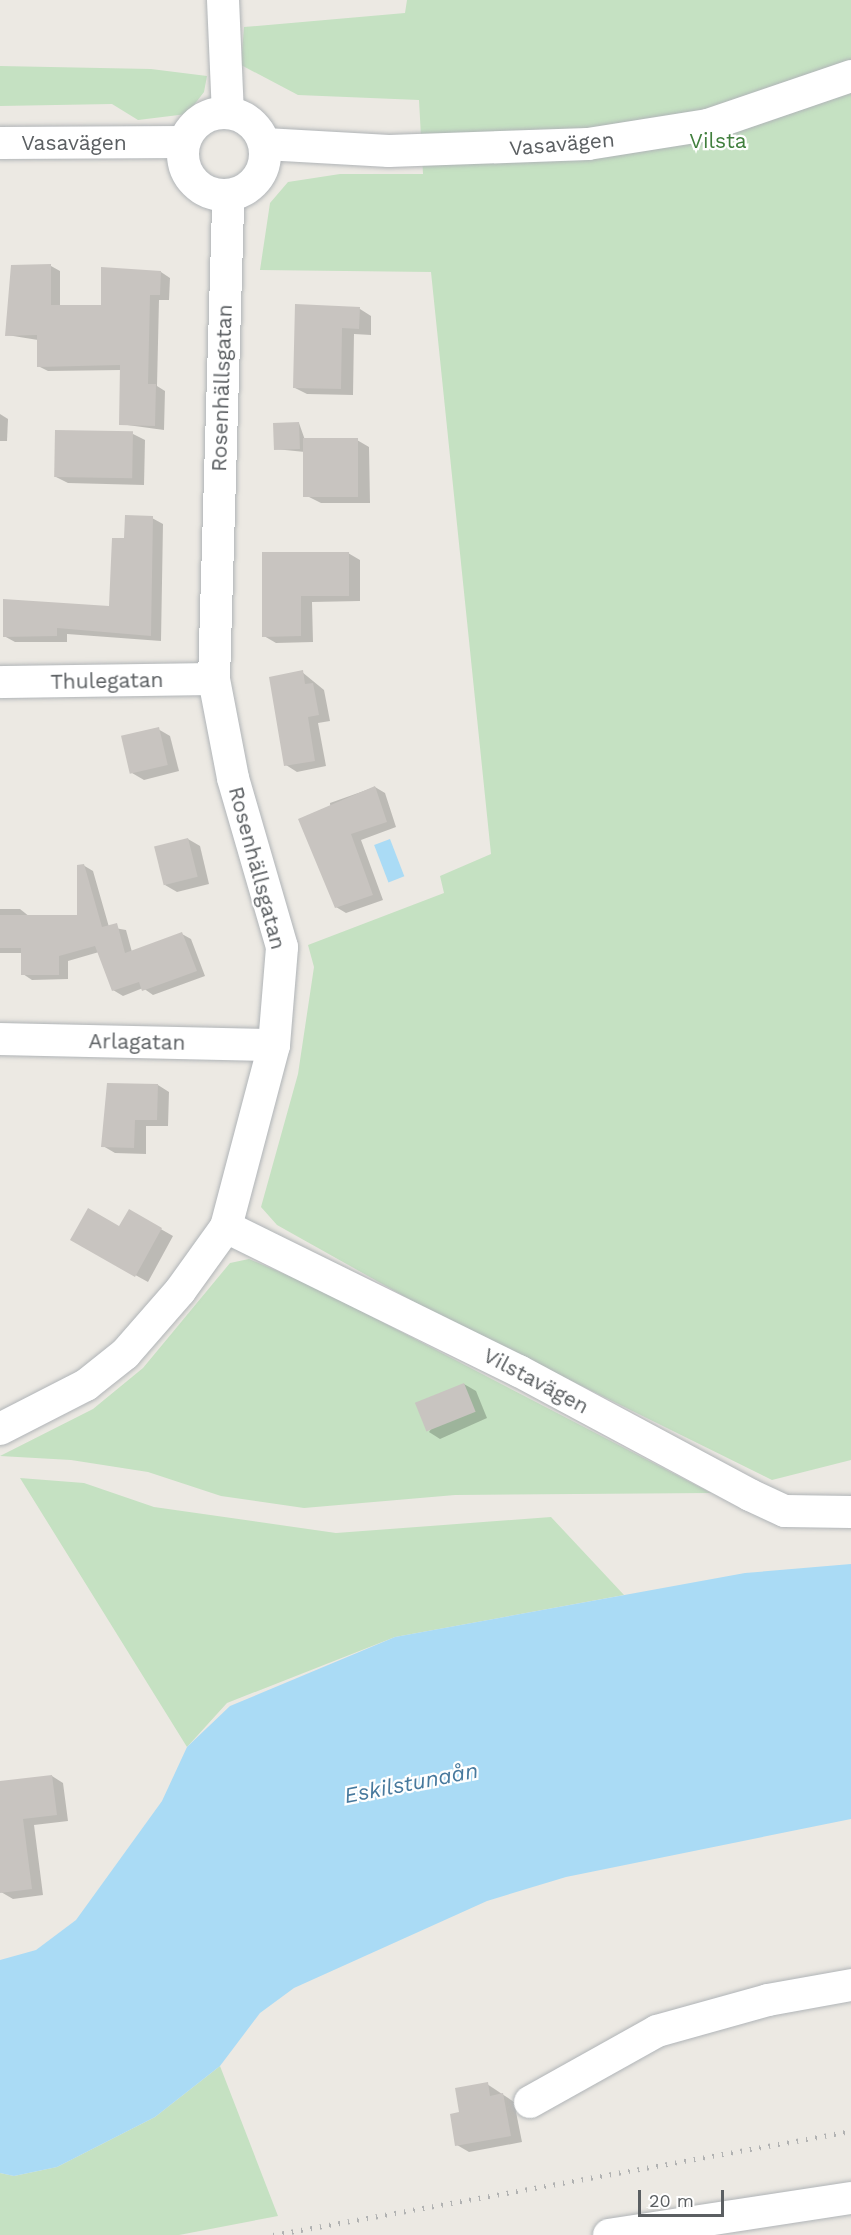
<!DOCTYPE html>
<html>
<head>
<meta charset="utf-8">
<style>
  body { margin:0 }
  #map { position:relative; width:851px; height:2235px; overflow:hidden; background:#ece9e3; font-family:"Work Sans",sans-serif }
  div>[style] { position:absolute }
  .green>* { inset:0; background:#c5e1c2 }
  .water>* { inset:0; background:#aadbf5; transform-origin:0 0 }
  .shadow>* { inset:0; background:#0003 }
  .building>* { inset:0; background:#c8c4c0; transform-origin:0 0 }
  .roads { filter:drop-shadow(0 0 2px #b0b4b7) drop-shadow(0 0 2px #b0b4b7) }
  .minor>* { height:32px; margin:-16px; padding:0 16px; transform-origin:16px; border-radius:16px; background:#fff }
  .minor>.ring { margin:-16px; padding:0; box-sizing:content-box; background:none; border:32px solid #fff; border-radius:50% }
  .rail>* { height:4.5px; margin-top:-2.25px; transform-origin:0; background:repeating-linear-gradient(90deg,#b1b2b2 0 1.5px,transparent 0 9.5px) }
  span { translate:-50% -50%; white-space:nowrap; text-align:center; line-height:1.15; -webkit-text-stroke:4.5px #fff; paint-order:stroke }
  .park-label { font-size:21px; color:#407f3d }
  .street-label { font-size:21px; color:#5b5f62 }
  .water-label { font-size:22px; color:#47799d; font-style:italic }
  .scale { position:absolute; left:638px; top:2190px; width:86px; height:27px; box-sizing:border-box; border:3px solid #5b5f62; border-top:0; padding-left:8px; font-size:18px; line-height:21px; white-space:nowrap; color:#5b5f62; -webkit-text-stroke:4px #fff; paint-order:stroke }
</style>
</head>
<body>
<div id="map">
  <div class="green">
    <div style="clip-path:polygon(407px 0,851px 0,851px 1460px,772px 1480px,434px 1313px,277px 1225px,261px 1207px,298px 1074px,314px 967px,308px 945px,444px 893px,440px 876px,491px 854px,431px 272px,260px 270px,270px 203px,288px 182px,340px 174px,423px 174px,419px 100px,298px 95px,241px 65px,244px 27px,405px 13px)"></div>
    <div style="clip-path:polygon(0 66px,151px 69px,207px 76px,204px 92px,187px 114px,138px 120px,112px 104px,0 106px)"></div>
    <div style="clip-path:polygon(249px 1259px,315px 1287px,711px 1493px,455px 1495px,304px 1508px,221px 1496px,148px 1472px,71px 1460px,0 1456px,93px 1409px,143px 1368px,230px 1263px)"></div>
    <div style="clip-path:polygon(20px 1478px,84px 1483px,154px 1507px,336px 1533px,551px 1517px,624px 1595px,395px 1637px,227px 1703px,187px 1747px)"></div>
    <div style="clip-path:polygon(220px 2066px,278px 2216px,179px 2235px,0 2235px,0 2173px,14px 2176px,57px 2167px,155px 2117px)"></div>
  </div>
  <div class="water">
    <div style="left:390px;top:839px;width:40px;height:17px;rotate:69deg"></div>
    <div style="clip-path:polygon(851px 1564px,851px 1819px,566px 1877px,487px 1901px,294px 1988px,260px 2013px,220px 2066px,155px 2117px,57px 2167px,14px 2176px,0 2173px,0 1960px,36px 1950px,76px 1920px,162px 1801px,187px 1747px,230px 1706px,395px 1637px,745px 1573px)"></div>
  </div>
  <div class="shadow">
    <div style="clip-path:polygon(51px 266px,60px 271px,60px 306px,102px 306px,161px 272px,170px 278px,169px 300px,159px 300px,157px 386px,165px 391px,164px 430px,120px 424px,121px 370px,48px 371px,38px 366px,38px 340px,7px 335px)"></div>
    <div style="clip-path:polygon(296px 305px,360px 309px,371px 316px,371px 335px,354px 334px,353px 395px,307px 394px,295px 388px)"></div>
    <div style="clip-path:polygon(0 414px,8px 419px,7px 441px,0 441px)"></div>
    <div style="clip-path:polygon(299px 423px,305px 440px,357px 440px,369px 447px,370px 503px,321px 503px,309px 497px,305px 452px,275px 449px)"></div>
    <div style="clip-path:polygon(133px 434px,145px 440px,144px 485px,68px 483px,56px 477px)"></div>
    <div style="clip-path:polygon(152px 518px,163px 524px,161px 641px,67px 634px,67px 642px,15px 642px,4px 636px,111px 607px,126px 540px)"></div>
    <div style="clip-path:polygon(348px 553px,360px 560px,360px 601px,312px 602px,313px 642px,276px 643px,264px 636px,263px 554px)"></div>
    <div style="clip-path:polygon(302px 672px,324px 690px,330px 721px,318px 723px,326px 766px,297px 772px,286px 765px)"></div>
    <div style="clip-path:polygon(158px 729px,170px 736px,179px 771px,144px 780px,132px 773px)"></div>
    <div style="clip-path:polygon(375px 787px,385px 793px,396px 827px,361px 840px,383px 900px,346px 913px,336px 907px,330px 803px)"></div>
    <div style="clip-path:polygon(188px 839px,200px 846px,209px 884px,177px 892px,165px 885px)"></div>
    <div style="clip-path:polygon(83px 865px,93px 871px,109px 927px,126px 930px,132px 952px,182px 934px,191px 939px,205px 976px,153px 995px,143px 988px,123px 996px,113px 990px,99px 952px,68px 961px,68px 979px,32px 980px,23px 974px,22px 953px,0 953px,0 909px,20px 909px,30px 917px,79px 916px)"></div>
    <div style="clip-path:polygon(158px 1085px,169px 1092px,168px 1126px,146px 1126px,146px 1154px,115px 1153px,103px 1146px)"></div>
    <div style="clip-path:polygon(129px 1211px,173px 1236px,148px 1282px,72px 1240px,119px 1228px)"></div>
    <div style="clip-path:polygon(464px 1384px,476px 1391px,487px 1418px,440px 1439px,429px 1432px)"></div>
    <div style="clip-path:polygon(52px 1776px,63px 1783px,68px 1821px,34px 1825px,43px 1895px,13px 1899px,1px 1892px,0 1882px,0 1782px)"></div>
    <div style="clip-path:polygon(487px 2084px,514px 2102px,522px 2142px,469px 2152px,457px 2145px,461px 2113px)"></div>
  </div>
  <div class="building">
    <div style="clip-path:polygon(51px 264px,51px 305px,101px 305px,101px 267px,161px 271px,160px 295px,150px 295px,148px 384px,156px 384px,155px 426px,119px 425px,120px 365px,37px 367px,37px 335px,5px 336px,11px 265px)"></div>
    <div style="clip-path:polygon(295px 304px,360px 307px,359px 329px,342px 328px,341px 389px,293px 388px)"></div>
    <div style="left:299px;top:422px;width:27px;height:26px;rotate:88deg"></div>
    <div style="left:55px;top:430px;width:78px;height:47px;rotate:1deg"></div>
    <div style="left:358px;top:438px;width:59px;height:55px;rotate:90deg"></div>
    <div style="clip-path:polygon(125px 515px,153px 516px,151px 636px,57px 628px,57px 636px,3px 637px,3px 599px,109px 606px,112px 538px,124px 538px)"></div>
    <div style="clip-path:polygon(262px 552px,349px 552px,349px 596px,301px 596px,301px 636px,262px 637px)"></div>
    <div style="clip-path:polygon(303px 670px,305px 684px,313px 683px,319px 715px,308px 717px,315px 761px,284px 766px,269px 677px)"></div>
    <div style="left:159px;top:727px;width:39px;height:39px;rotate:77deg"></div>
    <div style="clip-path:polygon(375px 786px,387px 822px,351px 834px,373px 895px,335px 908px,298px 819px)"></div>
    <div style="left:188px;top:838px;width:40px;height:35px;rotate:76deg"></div>
    <div style="clip-path:polygon(84px 864px,102px 927px,117px 923px,125px 953px,182px 932px,197px 971px,142px 991px,139px 982px,112px 991px,95px 946px,59px 956px,59px 975px,21px 975px,21px 948px,0 948px,0 915px,77px 915px,77px 865px)"></div>
    <div style="clip-path:polygon(107px 1083px,158px 1084px,157px 1120px,135px 1120px,134px 1148px,101px 1147px)"></div>
    <div style="clip-path:polygon(88px 1208px,119px 1226px,129px 1209px,162px 1228px,135px 1277px,70px 1240px)"></div>
    <div style="left:464px;top:1383px;width:31px;height:53px;rotate:68deg"></div>
    <div style="clip-path:polygon(52px 1775px,57px 1815px,23px 1819px,32px 1889px,0 1893px,0 1781px)"></div>
    <div style="clip-path:polygon(488px 2082px,490px 2096px,503px 2093px,511px 2136px,455px 2146px,450px 2114px,459px 2112px,455px 2088px)"></div>
  </div>
  <div class="roads">
    <div class="minor">
      <div style="left:223px;top:0;width:113px;rotate:87.5deg"></div>
      <div class="ring" style="left:183px;top:113px;width:50px;height:50px"></div>
      <div style="left:0;top:143px;width:184px;rotate:-0.3deg"></div>
      <div style="left:265px;top:144px;width:124px;rotate:3.2deg"></div>
      <div style="left:389px;top:151px;width:199px;rotate:-2deg"></div>
      <div style="left:588px;top:144px;width:121px;rotate:-9deg"></div>
      <div style="left:708px;top:125px;width:151px;rotate:-18.9deg"></div>
      <div style="left:0;top:682px;width:214px;rotate:-0.8deg"></div>
      <div style="left:0;top:1039px;width:274px;rotate:1.3deg"></div>
      <div style="left:226px;top:1227px;width:326px;rotate:26.2deg"></div>
      <div style="left:519px;top:1371px;width:262px;rotate:28.2deg"></div>
      <div style="left:750px;top:1495px;width:38px;rotate:25deg"></div>
      <div style="left:785px;top:1511px;width:66px;rotate:0.9deg"></div>
      <div style="left:0;top:1429px;width:97px;rotate:-27.1deg"></div>
      <div style="left:86px;top:1385px;width:50px;rotate:-38.5deg"></div>
      <div style="left:125px;top:1354px;width:84px;rotate:-48.9deg"></div>
      <div style="left:180px;top:1291px;width:79px;rotate:-54.3deg"></div>
      <div style="left:226px;top:1227px;width:188px;rotate:-75.2deg"></div>
      <div style="left:274px;top:1045px;width:98px;rotate:-85.3deg"></div>
      <div style="left:282px;top:947px;width:176px;rotate:-106.2deg"></div>
      <div style="left:233px;top:778px;width:101px;rotate:-100.9deg"></div>
      <div style="left:214px;top:679px;width:484px;rotate:-88.3deg"></div>
      <div style="left:530px;top:2102px;width:145px;rotate:-29.2deg"></div>
      <div style="left:657px;top:2031px;width:115px;rotate:-15.6deg"></div>
      <div style="left:768px;top:2000px;width:84px;rotate:-10.2deg"></div>
      <div style="left:609px;top:2235px;width:245px;rotate:-8.7deg"></div>
    </div>
  </div>
  <div class="rail">
    <div style="left:273px;top:2235px;width:587px;rotate:-10.2deg"></div>
  </div>
  <div class="park-label">
    <span style="left:718px;top:141px">Vilsta</span>
  </div>
  <div class="street-label">
    <span style="left:74px;top:143px">Vasavägen</span>
    <span style="left:562px;top:144px;rotate:-5deg">Vasavägen</span>
    <span style="left:222px;top:388px;rotate:-88deg">Rosenhällsgatan</span>
    <span style="left:107px;top:681px;rotate:-1deg">Thulegatan</span>
    <span style="left:257px;top:868px;rotate:75deg">Rosenhällsgatan</span>
    <span style="left:137px;top:1042px;rotate:1deg">Arlagatan</span>
    <span style="left:536px;top:1381px;rotate:28deg">Vilstavägen</span>
  </div>
  <div class="water-label">
    <span style="left:411px;top:1783px;rotate:-11deg">Eskilstunaån</span>
  </div>
  <div class="scale">20 m</div>
</div>
</body>
</html>
